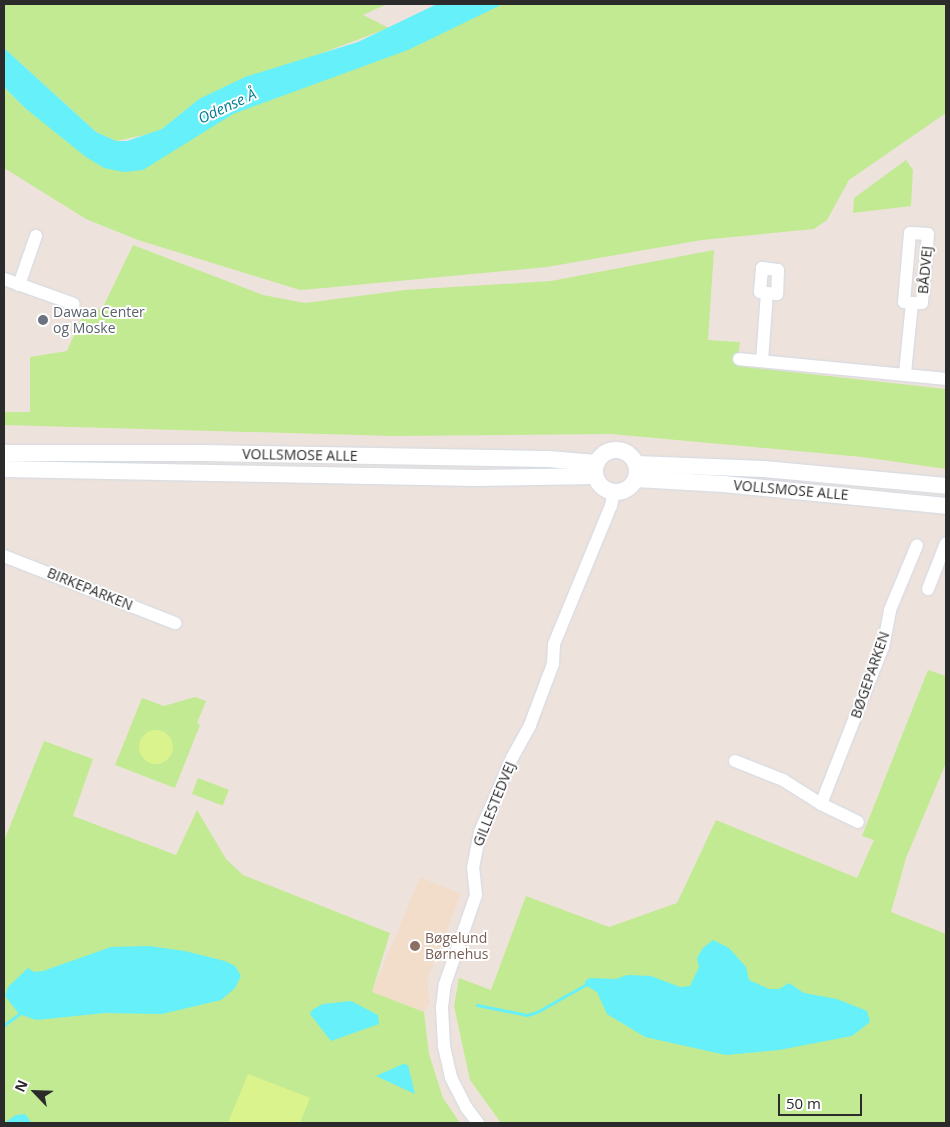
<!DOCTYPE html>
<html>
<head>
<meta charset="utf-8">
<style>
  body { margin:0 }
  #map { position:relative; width:950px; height:1127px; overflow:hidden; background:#eee3dc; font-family:"Open Sans",sans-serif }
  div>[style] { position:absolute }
  .education>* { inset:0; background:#f1ddca }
  .green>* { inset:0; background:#c2ea93; transform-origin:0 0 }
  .pitch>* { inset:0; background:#dbf38d }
  .round { border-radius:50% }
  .water>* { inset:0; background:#65f0fa }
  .stream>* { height:3px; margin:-1.5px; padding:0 1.5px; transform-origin:1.5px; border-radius:1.5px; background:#65f0fa }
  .roads { filter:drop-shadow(0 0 1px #d1d9e5) drop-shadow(0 0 1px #d1d9e5) }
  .minor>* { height:12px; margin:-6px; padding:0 6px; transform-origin:6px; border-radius:6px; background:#fff }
  .tertiary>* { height:16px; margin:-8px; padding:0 8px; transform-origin:8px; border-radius:8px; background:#fff }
  .tertiary>.ring { margin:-8px; padding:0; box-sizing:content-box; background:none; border:16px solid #fff; border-radius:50% }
  .dots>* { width:14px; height:14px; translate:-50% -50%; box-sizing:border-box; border:2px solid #fff; border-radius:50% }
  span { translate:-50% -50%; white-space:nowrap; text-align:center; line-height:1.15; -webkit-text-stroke:4px #fff; paint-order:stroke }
  .street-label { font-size:14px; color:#2b2b2b }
  .worship-label { font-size:14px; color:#5b616d }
  .left { translate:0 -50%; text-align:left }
  .education-label { font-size:14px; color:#785e54 }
  .water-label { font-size:15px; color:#037d93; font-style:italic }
  .frame { position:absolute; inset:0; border:5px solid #2b2b2b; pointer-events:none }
  .north { position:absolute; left:10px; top:1067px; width:50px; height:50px; -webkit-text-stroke:4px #fff; paint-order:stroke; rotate:294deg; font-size:14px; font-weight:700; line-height:20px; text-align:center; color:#2b2b2b }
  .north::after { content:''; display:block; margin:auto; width:18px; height:22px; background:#2b2b2b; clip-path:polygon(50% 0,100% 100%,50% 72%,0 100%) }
  .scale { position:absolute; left:778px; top:1094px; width:84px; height:22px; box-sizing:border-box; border:2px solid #2b2b2b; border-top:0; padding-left:6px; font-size:15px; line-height:18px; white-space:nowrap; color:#2b2b2b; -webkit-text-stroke:4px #fff; paint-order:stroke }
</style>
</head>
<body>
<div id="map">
  <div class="education">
    <div style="clip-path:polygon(420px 877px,461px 894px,427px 981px,430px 1003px,424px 1012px,372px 992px)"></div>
  </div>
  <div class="green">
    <div style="clip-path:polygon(4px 4px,387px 4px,363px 15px,389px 28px,199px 99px,162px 129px,149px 134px,116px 141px,96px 132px,4px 48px)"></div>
    <div style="clip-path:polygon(503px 4px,946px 4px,946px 113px,849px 180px,827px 220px,814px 229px,702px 240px,547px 267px,324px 288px,300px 290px,138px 240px,86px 219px,4px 168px,4px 87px,25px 108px,102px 166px)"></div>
    <div style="clip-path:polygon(906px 160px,913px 170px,911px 206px,853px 213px,854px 198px)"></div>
    <div style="clip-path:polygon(133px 245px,263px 295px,305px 303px,405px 290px,551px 281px,714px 250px,708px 340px,740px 342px,737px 366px,946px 389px,946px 469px,862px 457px,611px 434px,393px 436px,4px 425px,5px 412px,30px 412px,30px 357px,67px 351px,82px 317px,103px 307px)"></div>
    <div style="clip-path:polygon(928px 670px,946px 676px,946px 763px,906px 858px,891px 912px,946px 934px,946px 1123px,501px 1123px,470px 1080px,454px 1006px,459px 978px,491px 990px,526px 896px,609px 927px,677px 903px,716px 820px,857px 878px,874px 840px,862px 836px)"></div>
    <div style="clip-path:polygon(195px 697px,206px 701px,197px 723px,200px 725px,175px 788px,115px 765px,142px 698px,164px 706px)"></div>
    <div style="clip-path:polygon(44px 741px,93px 759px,73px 816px,176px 855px,197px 810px,226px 859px,243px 875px,390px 933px,372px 992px,424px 1012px,429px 1054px,443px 1098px,460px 1123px,4px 1123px,4px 841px)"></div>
    <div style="left:198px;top:778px;width:33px;height:17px;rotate:21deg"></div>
  </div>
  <div class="pitch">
    <div class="round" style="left:139px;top:730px;width:34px;height:34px"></div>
    <div style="clip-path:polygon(248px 1074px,310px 1098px,300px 1123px,228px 1123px)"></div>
  </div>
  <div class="water">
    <div style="clip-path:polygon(437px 4px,503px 4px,408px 50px,233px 114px,143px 170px,124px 172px,104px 168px,86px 157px,25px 108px,4px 87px,4px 48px,96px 132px,116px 141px,127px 141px,162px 129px,199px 99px,245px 77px,358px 42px)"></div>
    <div style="clip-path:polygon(713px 940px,729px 948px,746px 967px,749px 980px,769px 989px,779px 989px,789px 983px,804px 993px,837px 999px,867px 1011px,870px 1022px,852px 1036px,779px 1050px,726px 1055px,645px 1037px,607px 1014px,597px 992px,585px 985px,585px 981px,590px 978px,616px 979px,627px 975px,651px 976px,680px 987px,690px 986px,699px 967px,697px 958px,703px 948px)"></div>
    <div style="clip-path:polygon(149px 946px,185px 951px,225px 961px,235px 966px,241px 976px,235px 988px,221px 1000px,162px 1014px,105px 1013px,36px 1020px,19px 1014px,5px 996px,8px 987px,28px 968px,34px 972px,43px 971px,111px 947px)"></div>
    <div style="clip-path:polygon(351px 1001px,378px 1015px,379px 1024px,331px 1041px,310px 1014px,312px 1010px,323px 1004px)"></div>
    <div style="clip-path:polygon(403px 1064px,408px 1065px,415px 1094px,376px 1076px)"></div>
    <div style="clip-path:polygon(25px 1114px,32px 1123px,4px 1123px,16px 1115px)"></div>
  </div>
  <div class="stream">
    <div style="left:477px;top:1005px;width:51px;rotate:11.3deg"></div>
    <div style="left:527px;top:1015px;width:10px;rotate:-17deg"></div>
    <div style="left:537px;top:1012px;width:55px;rotate:-29.4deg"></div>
    <div style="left:4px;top:1025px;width:19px;rotate:-36deg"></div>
  </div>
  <div class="roads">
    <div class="minor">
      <div style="left:4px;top:279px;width:74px;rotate:19.7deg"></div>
      <div style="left:19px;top:285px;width:52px;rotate:-70.9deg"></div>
      <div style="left:739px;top:359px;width:208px;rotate:5.5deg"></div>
      <div style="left:762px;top:361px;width:68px;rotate:-85.8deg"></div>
      <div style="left:767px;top:293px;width:7px;rotate:-172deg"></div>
      <div style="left:760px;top:292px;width:24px;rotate:-85deg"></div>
      <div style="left:762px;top:268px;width:16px;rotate:7deg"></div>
      <div style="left:778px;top:270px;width:24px;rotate:92deg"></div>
      <div style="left:777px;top:294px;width:10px;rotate:-174deg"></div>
      <div style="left:905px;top:373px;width:70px;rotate:-84.3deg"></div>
      <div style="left:912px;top:303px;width:8px;rotate:-173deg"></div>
      <div style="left:904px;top:302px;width:69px;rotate:-85deg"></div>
      <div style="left:910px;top:233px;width:18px;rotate:3deg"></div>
      <div style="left:928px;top:234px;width:69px;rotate:95deg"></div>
      <div style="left:922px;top:303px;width:10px;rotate:180deg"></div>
      <div style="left:4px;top:556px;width:184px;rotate:21.4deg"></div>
      <div style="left:928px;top:589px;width:49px;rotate:-68.6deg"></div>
      <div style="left:735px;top:761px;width:52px;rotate:21.6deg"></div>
      <div style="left:783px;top:780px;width:45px;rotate:32.3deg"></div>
      <div style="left:821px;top:804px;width:169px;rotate:-68.5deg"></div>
      <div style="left:883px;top:647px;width:38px;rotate:-79deg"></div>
      <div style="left:890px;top:610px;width:70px;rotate:-67.4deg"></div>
      <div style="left:821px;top:804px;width:41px;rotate:25.9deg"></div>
      <div style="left:478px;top:1123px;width:20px;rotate:-127deg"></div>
      <div style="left:466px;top:1107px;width:34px;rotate:-117deg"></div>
      <div style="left:451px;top:1077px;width:32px;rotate:-103deg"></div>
      <div style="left:444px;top:1046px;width:39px;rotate:-93deg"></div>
      <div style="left:442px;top:1007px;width:23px;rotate:-83deg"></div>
      <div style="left:445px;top:984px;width:94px;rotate:-70.8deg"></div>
      <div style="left:476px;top:895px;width:27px;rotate:-96deg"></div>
      <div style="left:473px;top:868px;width:37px;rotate:-79deg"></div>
      <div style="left:480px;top:832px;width:81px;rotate:-66.6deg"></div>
      <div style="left:512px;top:758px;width:38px;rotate:-61deg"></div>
      <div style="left:530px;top:725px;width:65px;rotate:-69.3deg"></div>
      <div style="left:553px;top:664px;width:20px;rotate:-87deg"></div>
      <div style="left:554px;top:644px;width:149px;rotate:-67.6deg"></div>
      <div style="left:611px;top:506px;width:14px;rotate:-78deg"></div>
    </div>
    <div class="tertiary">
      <div class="ring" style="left:595px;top:450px;width:26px;height:26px"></div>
      <div style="left:4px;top:453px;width:197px"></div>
      <div style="left:201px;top:453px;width:347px;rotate:1deg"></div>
      <div style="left:548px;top:459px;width:49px;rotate:4.7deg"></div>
      <div style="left:636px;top:464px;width:128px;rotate:2.2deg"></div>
      <div style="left:764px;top:469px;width:183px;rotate:5.3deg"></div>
      <div style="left:4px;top:469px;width:471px;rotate:1.1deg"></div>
      <div style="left:475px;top:478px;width:120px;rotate:-1deg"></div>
      <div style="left:636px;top:479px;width:87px;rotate:3.3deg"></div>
      <div style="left:723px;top:484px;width:224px;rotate:5.6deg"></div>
    </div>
  </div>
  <div class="dots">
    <div style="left:43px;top:320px;background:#6b7280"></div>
    <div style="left:415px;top:946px;background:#8d6e63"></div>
  </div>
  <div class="street-label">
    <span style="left:925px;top:270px;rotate:-85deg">BÅDVEJ</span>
    <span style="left:300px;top:455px;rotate:1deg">VOLLSMOSE ALLE</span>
    <span style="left:791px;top:490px;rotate:5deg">VOLLSMOSE ALLE</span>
    <span style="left:90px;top:589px;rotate:22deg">BIRKEPARKEN</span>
    <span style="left:870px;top:675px;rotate:-71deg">BØGEPARKEN</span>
    <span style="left:494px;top:804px;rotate:-68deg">GILLESTEDVEJ</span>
  </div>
  <div class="worship-label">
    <span class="left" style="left:53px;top:320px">Dawaa Center<br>og Moske</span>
  </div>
  <div class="education-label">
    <span class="left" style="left:425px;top:946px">Bøgelund<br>Børnehus</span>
  </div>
  <div class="water-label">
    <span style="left:227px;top:106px;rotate:-25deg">Odense Å</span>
  </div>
  <div class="frame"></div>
  <div class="north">N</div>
  <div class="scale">50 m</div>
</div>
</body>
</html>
